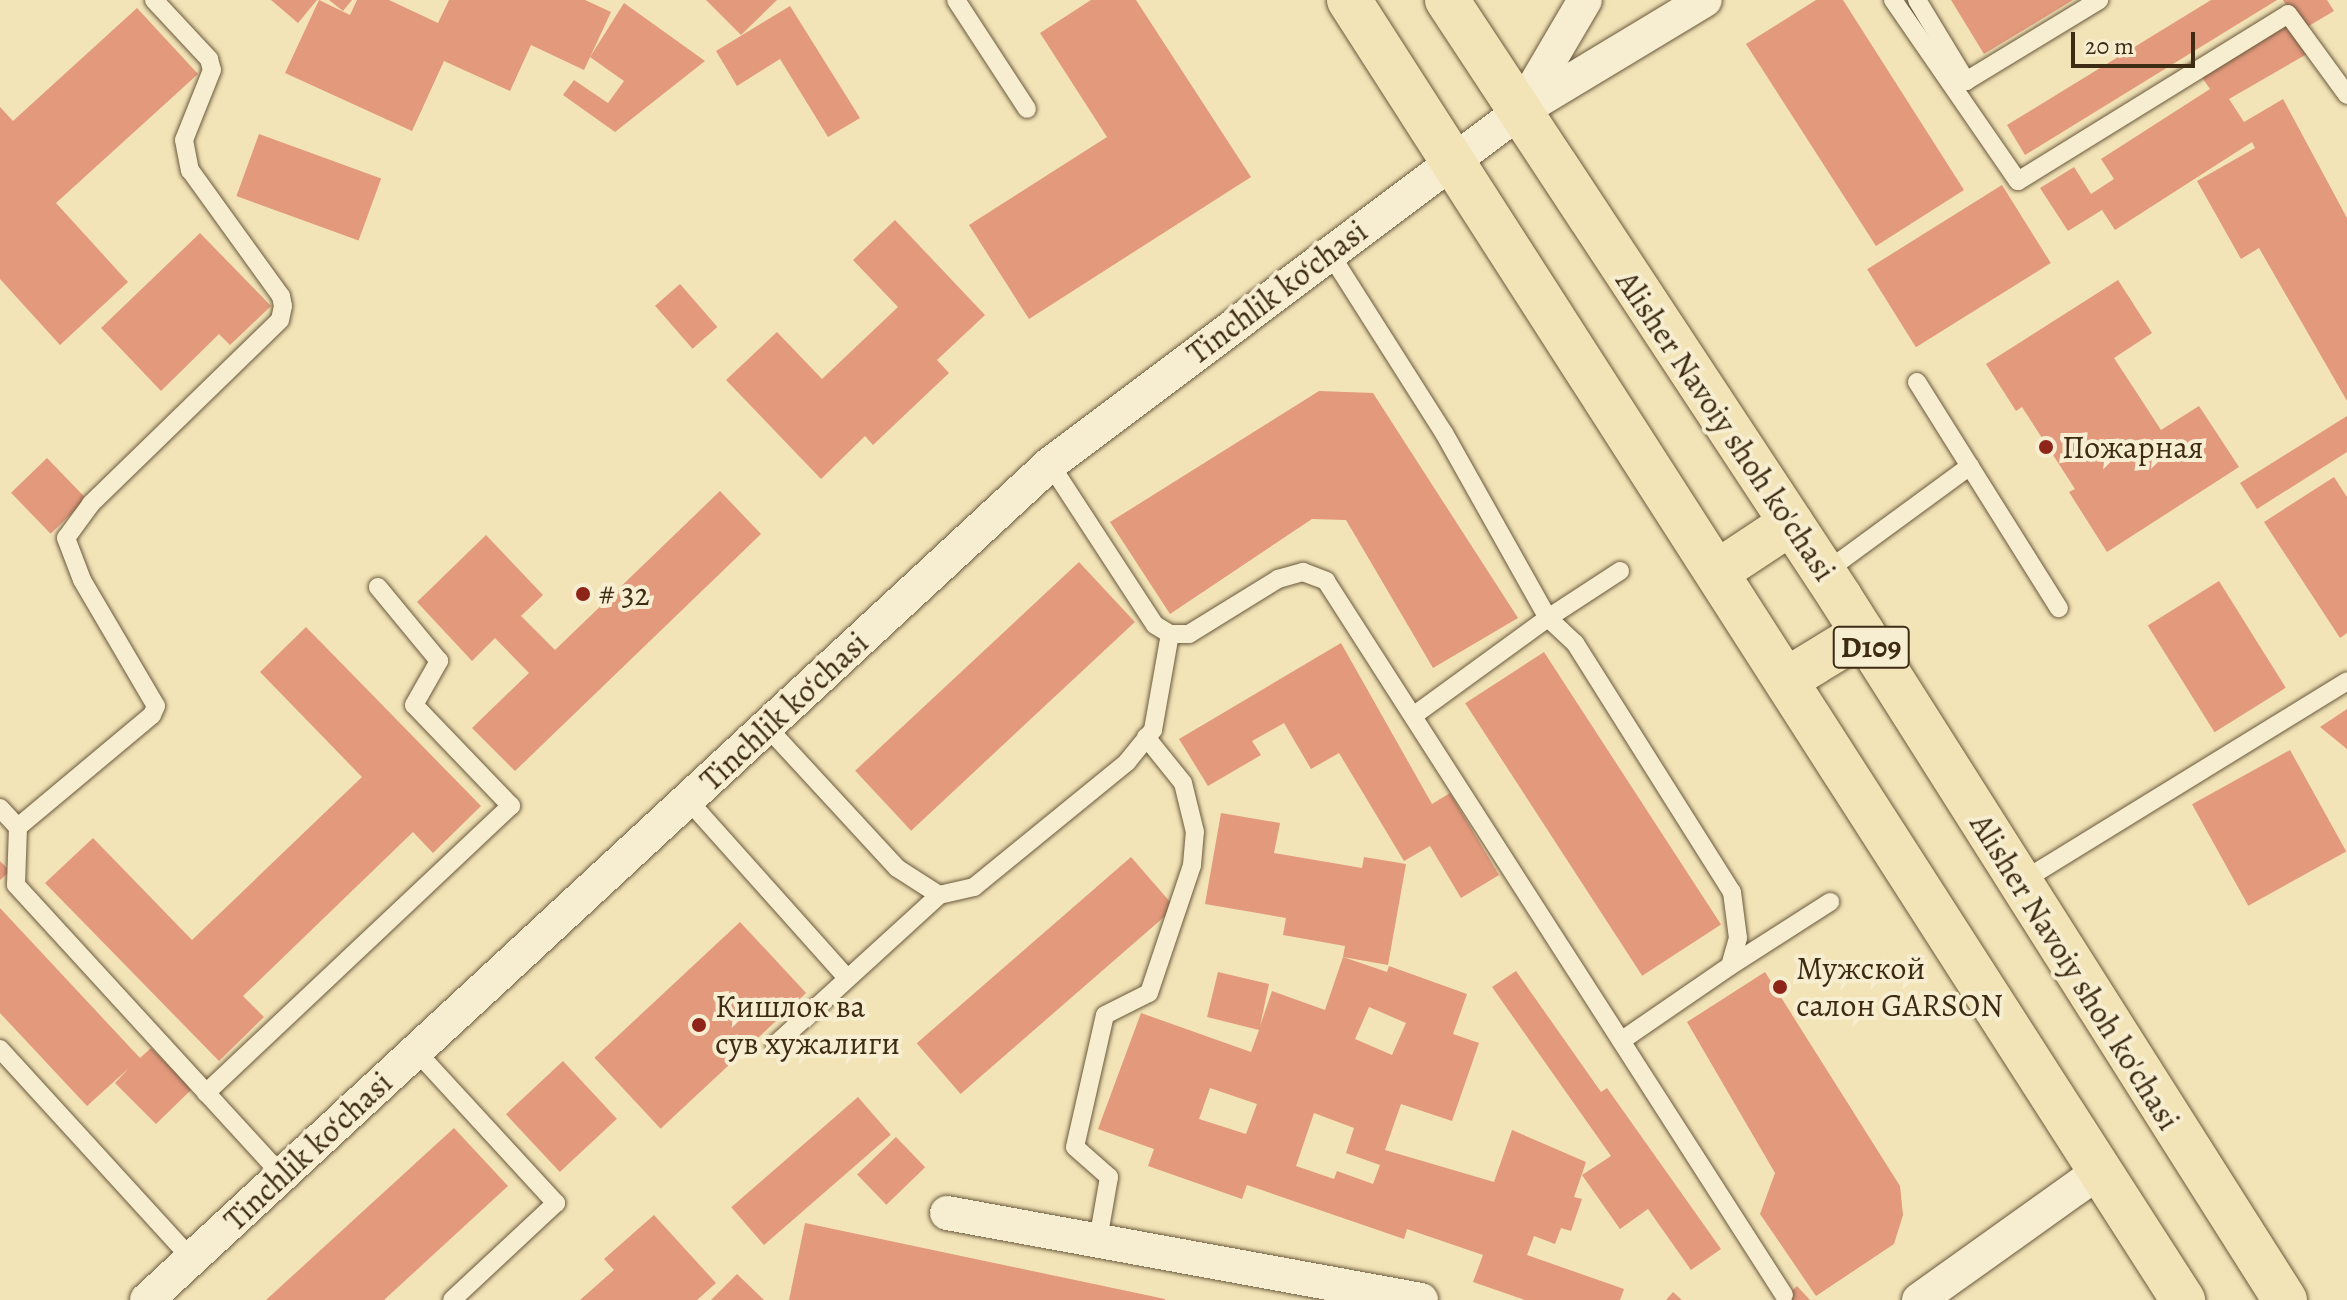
<!DOCTYPE html>
<html>
<head>
<meta charset="utf-8">
<style>
  body { margin:0 }
  #map { position:relative; width:2347px; height:1300px; overflow:hidden; background:#f2e4b7; font-family:Alegreya,serif }
  div>[style] { position:absolute }
  .building>* { inset:0; background:#e3997c; transform-origin:0 0 }
  .roads { filter:drop-shadow(0 0 2px #6b593d) drop-shadow(0 0 2px #6b593d) }
  .service>* { height:18px; margin:-9px; padding:0 9px; transform-origin:9px; border-radius:9px; background:#f7edd0 }
  .minor>* { height:34px; margin:-17px; padding:0 17px; transform-origin:17px; border-radius:17px; background:#f7edd0 }
  .primary>* { height:44px; margin:-22px; padding:0 22px; transform-origin:22px; border-radius:22px; background:#f2e4b7 }
  .dots>* { width:22px; height:22px; translate:-50% -50%; box-sizing:border-box; border:4px solid #f7edd0; border-radius:50% }
  span { translate:-50% -50%; white-space:nowrap; text-align:center; line-height:1.15; -webkit-text-stroke:8px #f7edd0; paint-order:stroke }
  .shield-label span { padding:2px 6px; background:#f7edd0; border:2px solid; border-radius:6px; -webkit-text-stroke-width:0 }
  .shield-label { font-size:30px; color:#3e2b14; font-weight:700 }
  .street-label { font-size:32px; color:#3e2b14 }
  .poi-label { font-size:32px; color:#3e2b14 }
  .left { translate:0 -50%; text-align:left }
  .scale { position:absolute; left:2071px; top:32px; width:124px; height:36px; box-sizing:border-box; border:4px solid #3e2b14; border-top:0; padding-left:10px; font-size:24px; line-height:28px; white-space:nowrap; color:#3e2b14; -webkit-text-stroke:6px #f7edd0; paint-order:stroke }
</style>
</head>
<body>
<div id="map">
  <div class="building">
    <div style="clip-path:polygon(271px 0,317px 0,298px 23px)"></div>
    <div style="clip-path:polygon(319px 0,350px 15px,357px 0,389px 0,438px 23px,449px 0,585px 0,611px 12px,584px 70px,531px 45px,510px 91px,444px 61px,412px 131px,285px 73px)"></div>
    <div style="clip-path:polygon(329px 0,352px 0,343px 11px)"></div>
    <div style="clip-path:polygon(706px 0,777px 0,741px 35px)"></div>
    <div style="clip-path:polygon(1091px 0,1136px 0,1251px 177px,1029px 319px,969px 225px,1107px 137px,1040px 33px)"></div>
    <div style="clip-path:polygon(1816px 0,1843px 0,1964px 190px,1876px 246px,1746px 44px)"></div>
    <div style="clip-path:polygon(1951px 0,2073px 0,1984px 54px)"></div>
    <div style="clip-path:polygon(2211px 0,2277px 0,2025px 155px,2007px 125px)"></div>
    <div style="clip-path:polygon(2283px 0,2327px 0,2334px 11px,2302px 30px)"></div>
    <div style="clip-path:polygon(624px 3px,705px 61px,615px 132px,563px 95px,574px 80px,608px 103px,624px 81px,590px 57px)"></div>
    <div style="clip-path:polygon(790px 6px,860px 118px,828px 137px,780px 59px,737px 86px,716px 51px)"></div>
    <div style="clip-path:polygon(137px 8px,198px 74px,56px 203px,128px 282px,60px 345px,0 279px,0 107px,13px 121px)"></div>
    <div style="clip-path:polygon(2288px 21px,2307px 54px,2229px 99px,2244px 122px,2283px 99px,2347px 218px,2347px 401px,2259px 248px,2241px 259px,2197px 181px,2255px 148px,2252px 142px,2115px 230px,2102px 210px,2068px 231px,2040px 188px,2074px 167px,2091px 194px,2114px 179px,2101px 159px,2210px 89px,2199px 73px)"></div>
    <div style="left:259px;top:134px;width:130px;height:66px;rotate:20deg"></div>
    <div style="left:2002px;top:185px;width:92px;height:159px;rotate:58deg"></div>
    <div style="clip-path:polygon(895px 220px,985px 315px,937px 360px,949px 373px,873px 445px,865px 436px,821px 479px,726px 380px,777px 332px,822px 379px,898px 307px,853px 260px)"></div>
    <div style="clip-path:polygon(200px 233px,271px 306px,230px 345px,219px 334px,161px 391px,101px 328px)"></div>
    <div style="clip-path:polygon(2118px 280px,2152px 333px,2114px 358px,2161px 430px,2199px 406px,2239px 467px,2107px 552px,2069px 492px,2075px 489px,2022px 407px,2016px 411px,1986px 364px)"></div>
    <div style="left:680px;top:284px;width:57px;height:33px;rotate:49deg"></div>
    <div style="clip-path:polygon(1319px 391px,1373px 393px,1518px 618px,1433px 668px,1346px 520px,1312px 519px,1170px 614px,1110px 522px)"></div>
    <div style="clip-path:polygon(2347px 416px,2347px 452px,2257px 509px,2240px 483px)"></div>
    <div style="left:47px;top:458px;width:57px;height:50px;rotate:46deg"></div>
    <div style="clip-path:polygon(2334px 477px,2347px 497px,2347px 633px,2340px 638px,2264px 522px)"></div>
    <div style="clip-path:polygon(720px 491px,761px 534px,515px 771px,472px 728px,529px 673px,495px 638px,472px 661px,417px 602px,486px 535px,543px 595px,521px 616px,555px 650px)"></div>
    <div style="left:1079px;top:562px;width:82px;height:306px;rotate:47deg"></div>
    <div style="left:2219px;top:581px;width:126px;height:84px;rotate:58deg"></div>
    <div style="clip-path:polygon(306px 627px,481px 806px,433px 853px,413px 832px,243px 996px,264px 1017px,219px 1061px,45px 883px,93px 838px,192px 940px,362px 777px,260px 672px)"></div>
    <div style="clip-path:polygon(1341px 643px,1432px 804px,1450px 793px,1499px 875px,1461px 898px,1430px 846px,1404px 861px,1339px 753px,1311px 769px,1284px 723px,1252px 741px,1261px 755px,1208px 786px,1179px 739px)"></div>
    <div style="left:1544px;top:652px;width:325px;height:94px;rotate:57deg"></div>
    <div style="clip-path:polygon(2347px 709px,2347px 749px,2320px 727px)"></div>
    <div style="left:2290px;top:750px;width:116px;height:112px;rotate:61deg"></div>
    <div style="clip-path:polygon(1221px 813px,1280px 823px,1274px 853px,1362px 868px,1364px 857px,1406px 864px,1388px 965px,1343px 957px,1345px 946px,1283px 935px,1286px 918px,1205px 904px)"></div>
    <div style="left:1131px;top:857px;width:67px;height:284px;rotate:49deg"></div>
    <div style="clip-path:polygon(0 861px,10px 871px,0 880px)"></div>
    <div style="clip-path:polygon(0 908px,140px 1058px,151px 1048px,192px 1089px,156px 1124px,115px 1083px,129px 1068px,87px 1106px,0 1013px)"></div>
    <div style="left:740px;top:922px;width:97px;height:199px;rotate:47deg"></div>
    <div style="clip-path:polygon(evenodd,1343px 957px,1387px 972px,1389px 966px,1467px 994px,1453px 1034px,1479px 1043px,1452px 1121px,1401px 1104px,1385px 1150px,1494px 1182px,1512px 1130px,1586px 1162px,1574px 1197px,1582px 1199px,1571px 1231px,1561px 1228px,1555px 1244px,1534px 1236px,1527px 1255px,1624px 1289px,1620px 1300px,1525px 1300px,1473px 1282px,1483px 1255px,1407px 1229px,1404px 1239px,1247px 1185px,1242px 1199px,1148px 1166px,1154px 1149px,1098px 1129px,1141px 1013px,1251px 1052px,1259px 1030px,1207px 1017px,1218px 972px,1269px 984px,1260px 1026px,1272px 991px,1325px 1010px,1343px 957px,1369px 1007px,1406px 1023px,1392px 1055px,1355px 1039px,1369px 1007px,1343px 957px,1210px 1088px,1257px 1104px,1246px 1134px,1199px 1119px,1210px 1088px,1343px 957px,1314px 1113px,1354px 1128px,1346px 1153px,1380px 1165px,1373px 1184px,1337px 1171px,1334px 1179px,1296px 1166px,1314px 1113px)"></div>
    <div style="clip-path:polygon(1516px 971px,1601px 1092px,1607px 1088px,1721px 1249px,1691px 1270px,1648px 1209px,1620px 1229px,1582px 1175px,1611px 1156px,1492px 987px)"></div>
    <div style="clip-path:polygon(1765px 972px,1900px 1186px,1903px 1215px,1894px 1244px,1816px 1296px,1760px 1214px,1775px 1173px,1687px 1022px)"></div>
    <div style="left:563px;top:1061px;width:79px;height:78px;rotate:47deg"></div>
    <div style="left:858px;top:1097px;width:50px;height:168px;rotate:49deg"></div>
    <div style="clip-path:polygon(454px 1128px,508px 1186px,384px 1300px,266px 1300px)"></div>
    <div style="left:896px;top:1137px;width:42px;height:54px;rotate:46deg"></div>
    <div style="clip-path:polygon(654px 1215px,716px 1283px,697px 1300px,580px 1300px,614px 1270px,604px 1259px)"></div>
    <div style="clip-path:polygon(805px 1223px,1165px 1299px,1165px 1300px,789px 1300px)"></div>
    <div style="clip-path:polygon(737px 1274px,764px 1300px,711px 1300px)"></div>
    <div style="clip-path:polygon(1797px 1286px,1810px 1300px,1782px 1300px)"></div>
    <div style="clip-path:polygon(1673px 1292px,1682px 1300px,1666px 1300px)"></div>
  </div>
  <div class="roads">
    <div class="service">
      <div style="left:154px;top:0;width:81px;rotate:47deg"></div>
      <div style="left:209px;top:59px;width:11px;rotate:75deg"></div>
      <div style="left:212px;top:70px;width:75px;rotate:111.8deg"></div>
      <div style="left:184px;top:140px;width:31px;rotate:79deg"></div>
      <div style="left:190px;top:170px;width:155px;rotate:54.2deg"></div>
      <div style="left:281px;top:296px;width:10px;rotate:79deg"></div>
      <div style="left:283px;top:306px;width:14px;rotate:102deg"></div>
      <div style="left:280px;top:320px;width:264px;rotate:135.8deg"></div>
      <div style="left:91px;top:504px;width:42px;rotate:126.3deg"></div>
      <div style="left:66px;top:538px;width:45px;rotate:69.1deg"></div>
      <div style="left:82px;top:580px;width:146px;rotate:59.6deg"></div>
      <div style="left:156px;top:706px;width:10px;rotate:114deg"></div>
      <div style="left:152px;top:715px;width:175px;rotate:140.1deg"></div>
      <div style="left:18px;top:827px;width:58px;rotate:92deg"></div>
      <div style="left:16px;top:885px;width:394px;rotate:47.5deg"></div>
      <div style="left:956px;top:0;width:130px;rotate:56.9deg"></div>
      <div style="left:1893px;top:0;width:220px;rotate:55.4deg"></div>
      <div style="left:2018px;top:181px;width:317px;rotate:-31.7deg"></div>
      <div style="left:2288px;top:14px;width:100px;rotate:53.9deg"></div>
      <div style="left:1917px;top:0;width:95px;rotate:58.8deg"></div>
      <div style="left:1966px;top:81px;width:156px;rotate:-31.3deg"></div>
      <div style="left:1329px;top:252px;width:214px;rotate:57.6deg"></div>
      <div style="left:1444px;top:433px;width:212px;rotate:60.7deg"></div>
      <div style="left:1548px;top:618px;width:86px;rotate:-33.1deg"></div>
      <div style="left:1917px;top:382px;width:267px;rotate:57.9deg"></div>
      <div style="left:1050px;top:464px;width:192px;rotate:56.9deg"></div>
      <div style="left:1155px;top:625px;width:17px;rotate:31deg"></div>
      <div style="left:1170px;top:634px;width:19px"></div>
      <div style="left:1189px;top:634px;width:105px;rotate:-31.7deg"></div>
      <div style="left:1278px;top:579px;width:26px;rotate:-16deg"></div>
      <div style="left:1303px;top:572px;width:25px;rotate:21deg"></div>
      <div style="left:1326px;top:581px;width:848px;rotate:57.32deg"></div>
      <div style="left:1824px;top:573px;width:181px;rotate:-36.2deg"></div>
      <div style="left:1413px;top:716px;width:167px;rotate:-36deg"></div>
      <div style="left:1548px;top:618px;width:37px;rotate:43deg"></div>
      <div style="left:1575px;top:643px;width:294px;rotate:57.8deg"></div>
      <div style="left:1732px;top:892px;width:46px;rotate:82.6deg"></div>
      <div style="left:1738px;top:938px;width:29px;rotate:106deg"></div>
      <div style="left:1730px;top:966px;width:132px;rotate:145.5deg"></div>
      <div style="left:767px;top:727px;width:192px;rotate:47.3deg"></div>
      <div style="left:897px;top:868px;width:50px;rotate:32.7deg"></div>
      <div style="left:939px;top:895px;width:36px;rotate:-13deg"></div>
      <div style="left:974px;top:887px;width:198px;rotate:-39.2deg"></div>
      <div style="left:1127px;top:762px;width:41px;rotate:-50.9deg"></div>
      <div style="left:1153px;top:730px;width:97px;rotate:-80deg"></div>
      <div style="left:688px;top:800px;width:239px;rotate:48.2deg"></div>
      <div style="left:0;top:808px;width:26px;rotate:47deg"></div>
      <div style="left:2019px;top:883px;width:385px;rotate:-31.6deg"></div>
      <div style="left:1730px;top:966px;width:119px;rotate:-32.6deg"></div>
      <div style="left:775px;top:1045px;width:222px;rotate:-42.4deg"></div>
      <div style="left:0;top:1049px;width:285px;rotate:47.6deg"></div>
      <div style="left:416px;top:1051px;width:207px;rotate:47.4deg"></div>
      <div style="left:556px;top:1203px;width:142px;rotate:137deg"></div>
      <div style="left:206px;top:1093px;width:419px;rotate:-43.3deg"></div>
      <div style="left:511px;top:806px;width:140px;rotate:-133.8deg"></div>
      <div style="left:414px;top:705px;width:51px;rotate:-60.4deg"></div>
      <div style="left:439px;top:661px;width:96px;rotate:-129.5deg"></div>
      <div style="left:1098px;top:1240px;width:64px;rotate:-80.1deg"></div>
      <div style="left:1109px;top:1177px;width:45px;rotate:-138.6deg"></div>
      <div style="left:1075px;top:1147px;width:135px;rotate:-77.2deg"></div>
      <div style="left:1105px;top:1015px;width:49px;rotate:-26.6deg"></div>
      <div style="left:1149px;top:993px;width:135px;rotate:-71.4deg"></div>
      <div style="left:1192px;top:865px;width:33px;rotate:-85deg"></div>
      <div style="left:1195px;top:832px;width:50px;rotate:-103.8deg"></div>
      <div style="left:1183px;top:783px;width:59px;rotate:-128.8deg"></div>
    </div>
    <div class="minor">
      <div style="left:1521px;top:109px;width:126px;rotate:-59.6deg"></div>
      <div style="left:947px;top:1213px;width:482px;rotate:10.4deg"></div>
      <div style="left:147px;top:1300px;width:1231px;rotate:-42.79deg"></div>
      <div style="left:1050px;top:464px;width:586px;rotate:-36.89deg"></div>
      <div style="left:1519px;top:112px;width:217px;rotate:-31.1deg"></div>
      <div style="left:1919px;top:1300px;width:222px;rotate:-35.5deg"></div>
    </div>
    <div class="primary">
      <div style="left:1349px;top:0;width:1545px;rotate:57.32deg"></div>
      <div style="left:1447px;top:0;width:715px;rotate:56.64deg"></div>
      <div style="left:1840px;top:597px;width:832px;rotate:57.67deg"></div>
      <div style="left:1717px;top:572px;width:89px;rotate:-33.5deg"></div>
      <div style="left:1786px;top:680px;width:90px;rotate:-31.4deg"></div>
    </div>
  </div>
  <div class="dots">
    <div style="left:2046px;top:447px;background:#8f2418"></div>
    <div style="left:583px;top:594px;background:#8f2418"></div>
    <div style="left:1780px;top:987px;background:#8f2418"></div>
    <div style="left:699px;top:1025px;background:#8f2418"></div>
  </div>
  <div class="shield-label">
    <span style="left:1871px;top:647px">D109</span>
  </div>
  <div class="street-label">
    <span style="left:1277px;top:292px;rotate:-37deg">Tinchlik kо‘chasi</span>
    <span style="left:1726px;top:426px;rotate:56deg">Alisher Navoiy shoh ko'chasi</span>
    <span style="left:784px;top:711px;rotate:-43deg">Tinchlik kо‘chasi</span>
    <span style="left:2075px;top:972px;rotate:58deg">Alisher Navoiy shoh ko'chasi</span>
    <span style="left:308px;top:1151px;rotate:-43deg">Tinchlik kо‘chasi</span>
  </div>
  <div class="poi-label">
    <span class="left" style="left:2062px;top:447px">Пожарная</span>
    <span class="left" style="left:599px;top:594px"># 32</span>
    <span class="left" style="left:1796px;top:987px">Мужской<br>салон GARSON</span>
    <span class="left" style="left:715px;top:1025px">Кишлок ва<br>сув хужалиги</span>
  </div>
  <div class="scale">20 m</div>
</div>
</body>
</html>
